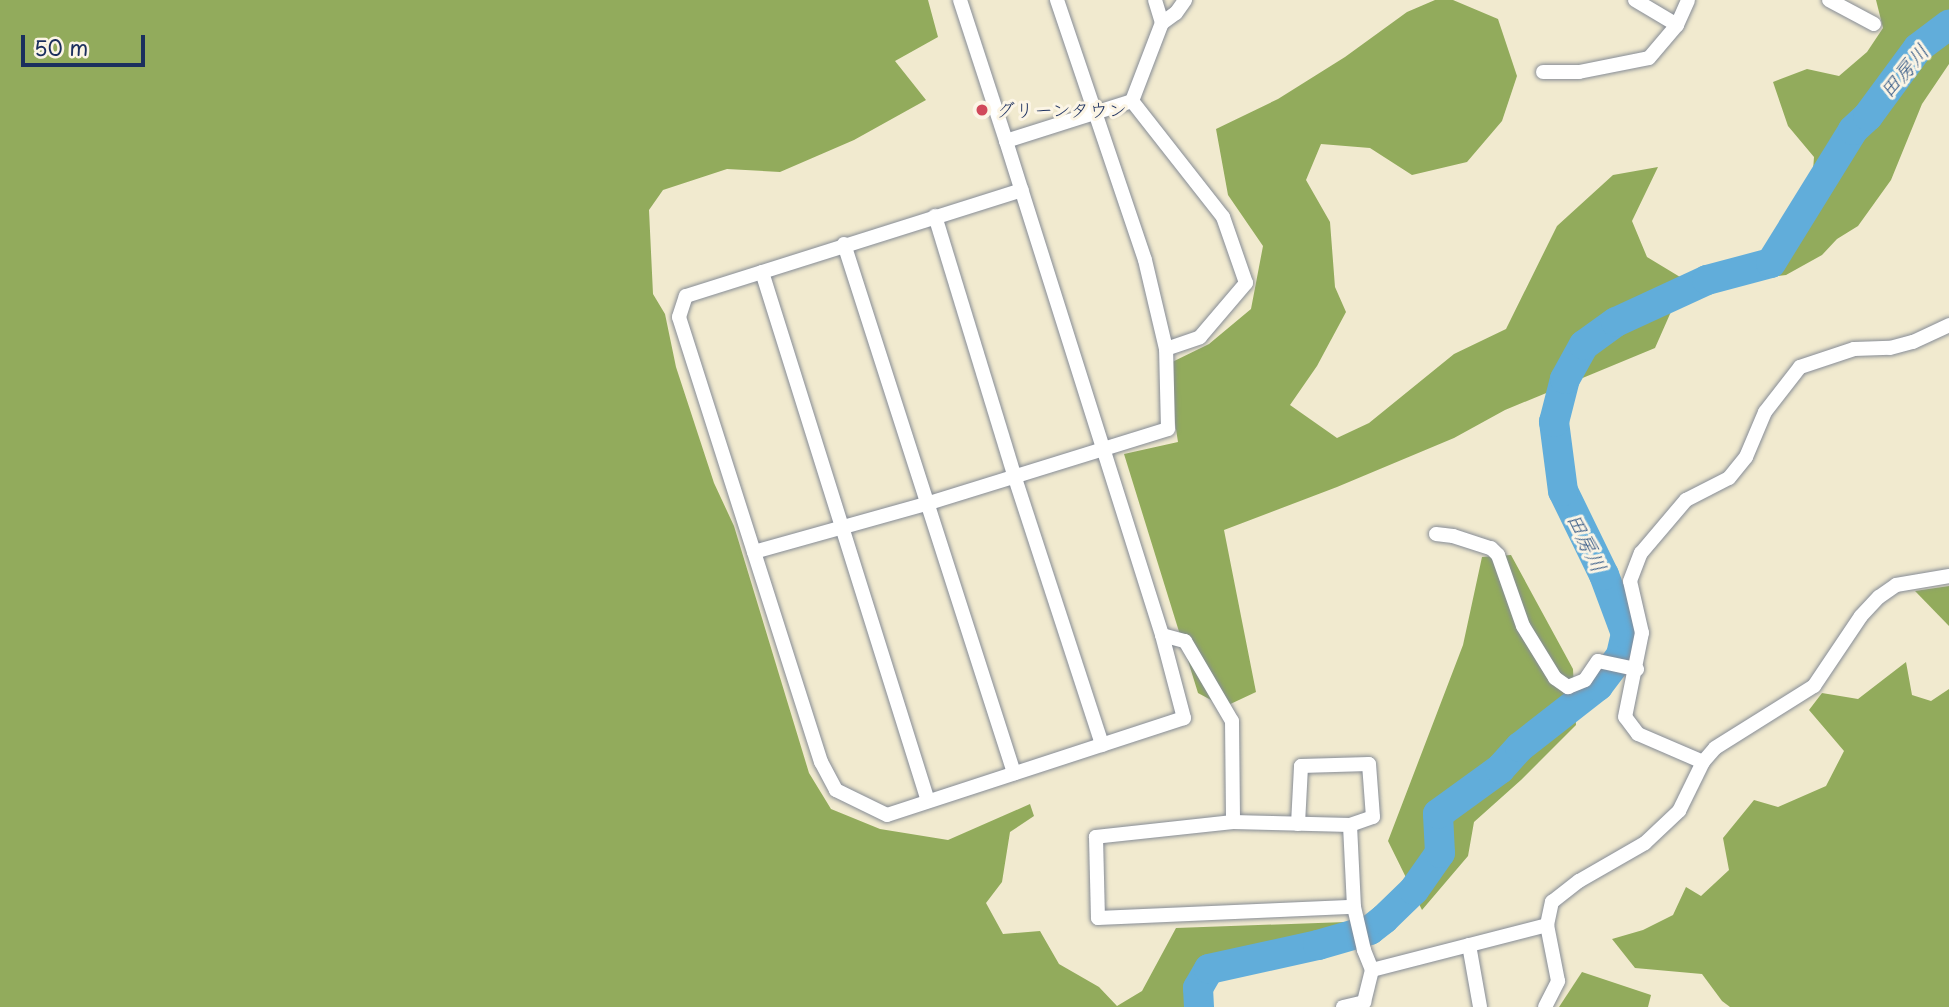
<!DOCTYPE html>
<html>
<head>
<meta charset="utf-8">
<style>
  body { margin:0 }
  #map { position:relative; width:1949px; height:1007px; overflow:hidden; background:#f1eacf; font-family:"Playpen Sans","Klee One",sans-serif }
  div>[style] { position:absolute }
  .forest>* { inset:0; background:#92ab5c }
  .river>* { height:30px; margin:-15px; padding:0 15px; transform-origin:15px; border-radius:15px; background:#61adda }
  .roads { filter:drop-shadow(0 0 2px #868c96) drop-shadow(0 0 2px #868c96) }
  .street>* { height:14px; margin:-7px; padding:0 7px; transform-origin:7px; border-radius:7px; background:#fff }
  .dots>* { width:19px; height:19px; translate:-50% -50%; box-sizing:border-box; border:4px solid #fcf5e5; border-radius:50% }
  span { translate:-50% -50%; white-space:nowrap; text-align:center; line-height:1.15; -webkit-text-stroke:6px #fcf5e5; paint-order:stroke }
  .poi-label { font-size:19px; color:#1b2f5e }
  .left { translate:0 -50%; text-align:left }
  .water-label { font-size:21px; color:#305583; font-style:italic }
  .scale { position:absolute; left:21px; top:35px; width:124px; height:32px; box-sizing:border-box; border:4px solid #1b2f5e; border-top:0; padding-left:9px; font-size:21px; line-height:24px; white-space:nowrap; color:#1b2f5e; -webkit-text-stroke:5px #fcf5e5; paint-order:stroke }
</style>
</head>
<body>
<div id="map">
  <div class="forest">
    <div style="clip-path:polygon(0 0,928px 0,938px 37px,895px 61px,926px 100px,854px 140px,780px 172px,727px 169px,663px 190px,649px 210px,653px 294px,665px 314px,676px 367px,714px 483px,734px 526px,809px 773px,831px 809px,880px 829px,948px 840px,1030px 804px,1034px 816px,1010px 832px,1002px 882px,986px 903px,1003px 934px,1040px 931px,1059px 964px,1099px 987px,1117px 1006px,1142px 991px,1176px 928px,1346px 922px,1339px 949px,1209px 967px,1191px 980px,1189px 1007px,0 1007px)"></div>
    <div style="clip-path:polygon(1435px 0,1453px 0,1498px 19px,1517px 76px,1502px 121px,1467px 162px,1412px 175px,1370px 148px,1321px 144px,1306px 180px,1330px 222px,1335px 287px,1346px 312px,1317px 366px,1290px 405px,1337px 438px,1369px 423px,1454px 354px,1506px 329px,1557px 226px,1613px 175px,1658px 167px,1632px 221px,1647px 257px,1685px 280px,1655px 348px,1505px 410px,1454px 438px,1337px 487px,1224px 530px,1256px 692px,1224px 707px,1198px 693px,1124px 454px,1178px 442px,1166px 365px,1209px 344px,1251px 309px,1263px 246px,1228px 195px,1216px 129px,1278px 99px,1345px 57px,1407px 12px)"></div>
    <div style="clip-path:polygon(1876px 0,1949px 0,1949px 64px,1922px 104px,1891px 180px,1858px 226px,1837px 239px,1822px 255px,1786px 275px,1760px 278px,1757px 267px,1811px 197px,1814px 157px,1788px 126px,1773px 82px,1807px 69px,1839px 76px,1867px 52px,1883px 28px)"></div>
    <div style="clip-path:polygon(1511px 555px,1573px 669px,1576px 725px,1521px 780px,1474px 822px,1468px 856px,1422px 910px,1388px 841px,1463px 645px,1482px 557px)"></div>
    <div style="clip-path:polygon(1949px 586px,1949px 626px,1915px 591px)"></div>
    <div style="clip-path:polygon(1906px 662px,1912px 695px,1931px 701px,1949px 689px,1949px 1007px,1730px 1007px,1722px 1001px,1702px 974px,1635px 968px,1612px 939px,1643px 930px,1673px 915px,1686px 887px,1701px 896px,1729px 870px,1723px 838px,1754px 800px,1778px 807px,1826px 786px,1844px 751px,1809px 710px,1822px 693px,1858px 699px)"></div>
    <div style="clip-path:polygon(1582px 972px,1651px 995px,1648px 1007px,1559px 1007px)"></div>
  </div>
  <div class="river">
    <div style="left:1199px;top:1007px;width:19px;rotate:-93deg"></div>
    <div style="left:1198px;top:988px;width:22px;rotate:-60deg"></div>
    <div style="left:1209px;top:969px;width:112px;rotate:-12.4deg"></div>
    <div style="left:1318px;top:945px;width:54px;rotate:-16.1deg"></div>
    <div style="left:1370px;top:930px;width:18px;rotate:-38deg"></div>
    <div style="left:1384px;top:919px;width:42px;rotate:-44deg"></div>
    <div style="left:1414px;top:890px;width:45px;rotate:-54.9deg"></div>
    <div style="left:1440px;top:853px;width:39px;rotate:-93deg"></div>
    <div style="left:1438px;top:814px;width:77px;rotate:-36deg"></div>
    <div style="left:1500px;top:769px;width:30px;rotate:-48deg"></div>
    <div style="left:1520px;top:747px;width:99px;rotate:-38deg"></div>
    <div style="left:1598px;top:686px;width:39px;rotate:-53deg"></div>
    <div style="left:1621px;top:655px;width:22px;rotate:-77deg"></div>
    <div style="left:1626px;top:634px;width:63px;rotate:-110.4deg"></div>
    <div style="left:1604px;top:575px;width:93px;rotate:-116deg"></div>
    <div style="left:1563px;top:491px;width:70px;rotate:-97.4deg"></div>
    <div style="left:1554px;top:422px;width:44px;rotate:-75.7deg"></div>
    <div style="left:1565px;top:379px;width:39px;rotate:-61deg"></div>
    <div style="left:1584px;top:345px;width:39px;rotate:-36deg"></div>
    <div style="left:1616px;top:322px;width:100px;rotate:-24.8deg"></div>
    <div style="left:1707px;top:280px;width:66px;rotate:-14.9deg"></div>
    <div style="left:1771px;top:263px;width:156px;rotate:-58.3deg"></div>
    <div style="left:1853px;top:130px;width:21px;rotate:-43deg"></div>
    <div style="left:1868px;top:116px;width:84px;rotate:-53.7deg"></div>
    <div style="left:1918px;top:48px;width:39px;rotate:-37deg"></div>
  </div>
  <div class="roads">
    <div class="street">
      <div style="left:960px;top:0;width:148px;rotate:71.9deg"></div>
      <div style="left:1006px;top:141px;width:518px;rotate:72.47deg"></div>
      <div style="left:1162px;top:635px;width:86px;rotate:75.2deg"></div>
      <div style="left:1184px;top:718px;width:312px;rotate:161.9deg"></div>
      <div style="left:887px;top:815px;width:57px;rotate:-153.9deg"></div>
      <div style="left:836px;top:790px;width:32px;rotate:-118deg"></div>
      <div style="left:821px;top:762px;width:467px;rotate:-107.7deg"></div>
      <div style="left:679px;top:317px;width:22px;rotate:-72deg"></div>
      <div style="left:686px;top:296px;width:352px;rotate:-17.5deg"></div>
      <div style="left:1057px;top:0;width:274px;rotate:71.3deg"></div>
      <div style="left:1145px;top:260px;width:91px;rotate:76.7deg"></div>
      <div style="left:1155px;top:0;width:24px;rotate:73deg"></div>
      <div style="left:1635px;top:0;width:49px;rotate:30.8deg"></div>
      <div style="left:1829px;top:0;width:51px;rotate:28.1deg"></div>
      <div style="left:1543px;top:72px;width:36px"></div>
      <div style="left:1579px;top:72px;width:71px;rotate:-11.3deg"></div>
      <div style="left:1649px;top:58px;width:43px;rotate:-49.7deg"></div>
      <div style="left:1677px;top:25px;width:27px;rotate:-66deg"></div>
      <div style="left:1132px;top:101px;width:84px;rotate:-69deg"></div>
      <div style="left:1162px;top:23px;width:17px;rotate:-36deg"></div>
      <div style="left:1176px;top:13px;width:16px;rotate:-55deg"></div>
      <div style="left:1006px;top:141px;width:132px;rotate:-17.6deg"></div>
      <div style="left:935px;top:216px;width:271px;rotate:73deg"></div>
      <div style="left:1014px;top:475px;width:284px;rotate:71.9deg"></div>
      <div style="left:844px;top:244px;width:556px;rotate:72.18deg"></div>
      <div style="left:762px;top:272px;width:554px;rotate:72.58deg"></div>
      <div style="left:1436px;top:534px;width:17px;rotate:7deg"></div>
      <div style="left:1453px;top:536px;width:40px;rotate:18deg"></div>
      <div style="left:1491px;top:548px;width:10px;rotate:45deg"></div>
      <div style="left:1498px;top:555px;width:75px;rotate:70.6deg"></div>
      <div style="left:1523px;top:626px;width:61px;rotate:58.4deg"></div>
      <div style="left:1555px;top:678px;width:16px;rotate:35deg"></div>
      <div style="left:1568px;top:687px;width:18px;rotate:-22deg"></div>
      <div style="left:1585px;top:680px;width:23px;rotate:-56deg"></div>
      <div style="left:1598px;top:661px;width:40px;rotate:12deg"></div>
      <div style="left:754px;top:552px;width:182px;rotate:-15.6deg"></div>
      <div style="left:929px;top:503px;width:250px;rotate:-17.2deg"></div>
      <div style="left:1168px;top:429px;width:80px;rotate:-91.4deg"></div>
      <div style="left:1166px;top:349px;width:36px;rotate:-19deg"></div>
      <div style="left:1200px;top:337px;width:71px;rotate:-49.6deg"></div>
      <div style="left:1246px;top:283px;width:70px;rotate:-109.2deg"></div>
      <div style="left:1223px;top:217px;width:147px;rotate:-128.1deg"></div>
      <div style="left:1162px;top:635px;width:24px;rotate:15deg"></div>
      <div style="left:1185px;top:641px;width:93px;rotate:59.6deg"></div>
      <div style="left:1232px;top:721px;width:101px;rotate:89.4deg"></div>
      <div style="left:1703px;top:762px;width:71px;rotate:-156.7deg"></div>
      <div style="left:1638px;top:734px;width:21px;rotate:-127deg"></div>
      <div style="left:1625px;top:717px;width:86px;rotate:-78.6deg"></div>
      <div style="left:1642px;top:633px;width:53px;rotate:-103deg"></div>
      <div style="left:1630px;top:581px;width:30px;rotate:-69deg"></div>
      <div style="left:1641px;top:553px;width:70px;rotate:-49.7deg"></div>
      <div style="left:1686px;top:500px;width:48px;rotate:-27.1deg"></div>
      <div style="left:1729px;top:478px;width:27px;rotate:-51deg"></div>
      <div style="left:1746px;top:457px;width:49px;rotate:-67.1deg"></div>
      <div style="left:1765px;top:412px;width:57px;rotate:-52.1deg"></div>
      <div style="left:1800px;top:367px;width:57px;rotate:-18.4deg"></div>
      <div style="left:1854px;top:349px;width:36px;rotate:-2deg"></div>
      <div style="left:1890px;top:348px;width:24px;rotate:-15deg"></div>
      <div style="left:1913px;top:342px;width:40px;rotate:-25deg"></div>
      <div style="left:1298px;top:824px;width:58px;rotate:-87deg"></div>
      <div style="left:1301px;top:766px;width:68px;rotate:-1.7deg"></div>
      <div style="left:1369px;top:764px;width:53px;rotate:85.7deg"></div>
      <div style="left:1373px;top:817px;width:24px;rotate:161deg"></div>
      <div style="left:1469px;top:945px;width:63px;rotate:79.9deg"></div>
      <div style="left:1372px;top:970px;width:181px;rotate:-14.4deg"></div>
      <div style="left:1343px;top:1007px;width:22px;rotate:-13deg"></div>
      <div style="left:1364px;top:1002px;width:33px;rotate:-76deg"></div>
      <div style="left:1372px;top:970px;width:22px;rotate:-112deg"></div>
      <div style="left:1364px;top:950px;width:44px;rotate:-103.1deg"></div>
      <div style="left:1354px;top:907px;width:82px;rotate:-92.8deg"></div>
      <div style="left:1350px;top:825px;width:117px;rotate:-178.5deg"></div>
      <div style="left:1233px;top:822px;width:138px;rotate:173.8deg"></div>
      <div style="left:1096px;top:837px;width:81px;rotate:88.6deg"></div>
      <div style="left:1098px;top:918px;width:256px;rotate:-2.5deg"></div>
      <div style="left:1545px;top:1007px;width:29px;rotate:-63deg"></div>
      <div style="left:1558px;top:981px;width:57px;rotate:-101.1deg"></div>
      <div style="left:1547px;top:925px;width:24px;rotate:-78deg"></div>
      <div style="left:1552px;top:902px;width:34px;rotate:-38deg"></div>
      <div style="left:1579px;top:881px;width:76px;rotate:-29.9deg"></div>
      <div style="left:1645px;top:843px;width:47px;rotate:-43.3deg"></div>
      <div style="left:1679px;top:811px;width:55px;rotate:-63.9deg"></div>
      <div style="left:1703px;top:762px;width:18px;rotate:-49deg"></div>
      <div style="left:1715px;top:748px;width:117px;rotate:-32.1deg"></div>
      <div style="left:1814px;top:686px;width:84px;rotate:-56.1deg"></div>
      <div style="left:1861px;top:616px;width:26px;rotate:-47deg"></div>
      <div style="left:1879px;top:597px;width:21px;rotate:-35deg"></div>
      <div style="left:1896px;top:585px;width:54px;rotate:-9.6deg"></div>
    </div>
  </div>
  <div class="dots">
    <div style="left:982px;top:110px;background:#d1495b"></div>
  </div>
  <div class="poi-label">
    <span class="left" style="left:996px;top:110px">グリーンタウン</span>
  </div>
  <div class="water-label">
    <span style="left:1903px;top:70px;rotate:-49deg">田房川</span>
    <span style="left:1588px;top:542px;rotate:64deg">田房川</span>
  </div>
  <div class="scale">50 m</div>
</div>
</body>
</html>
